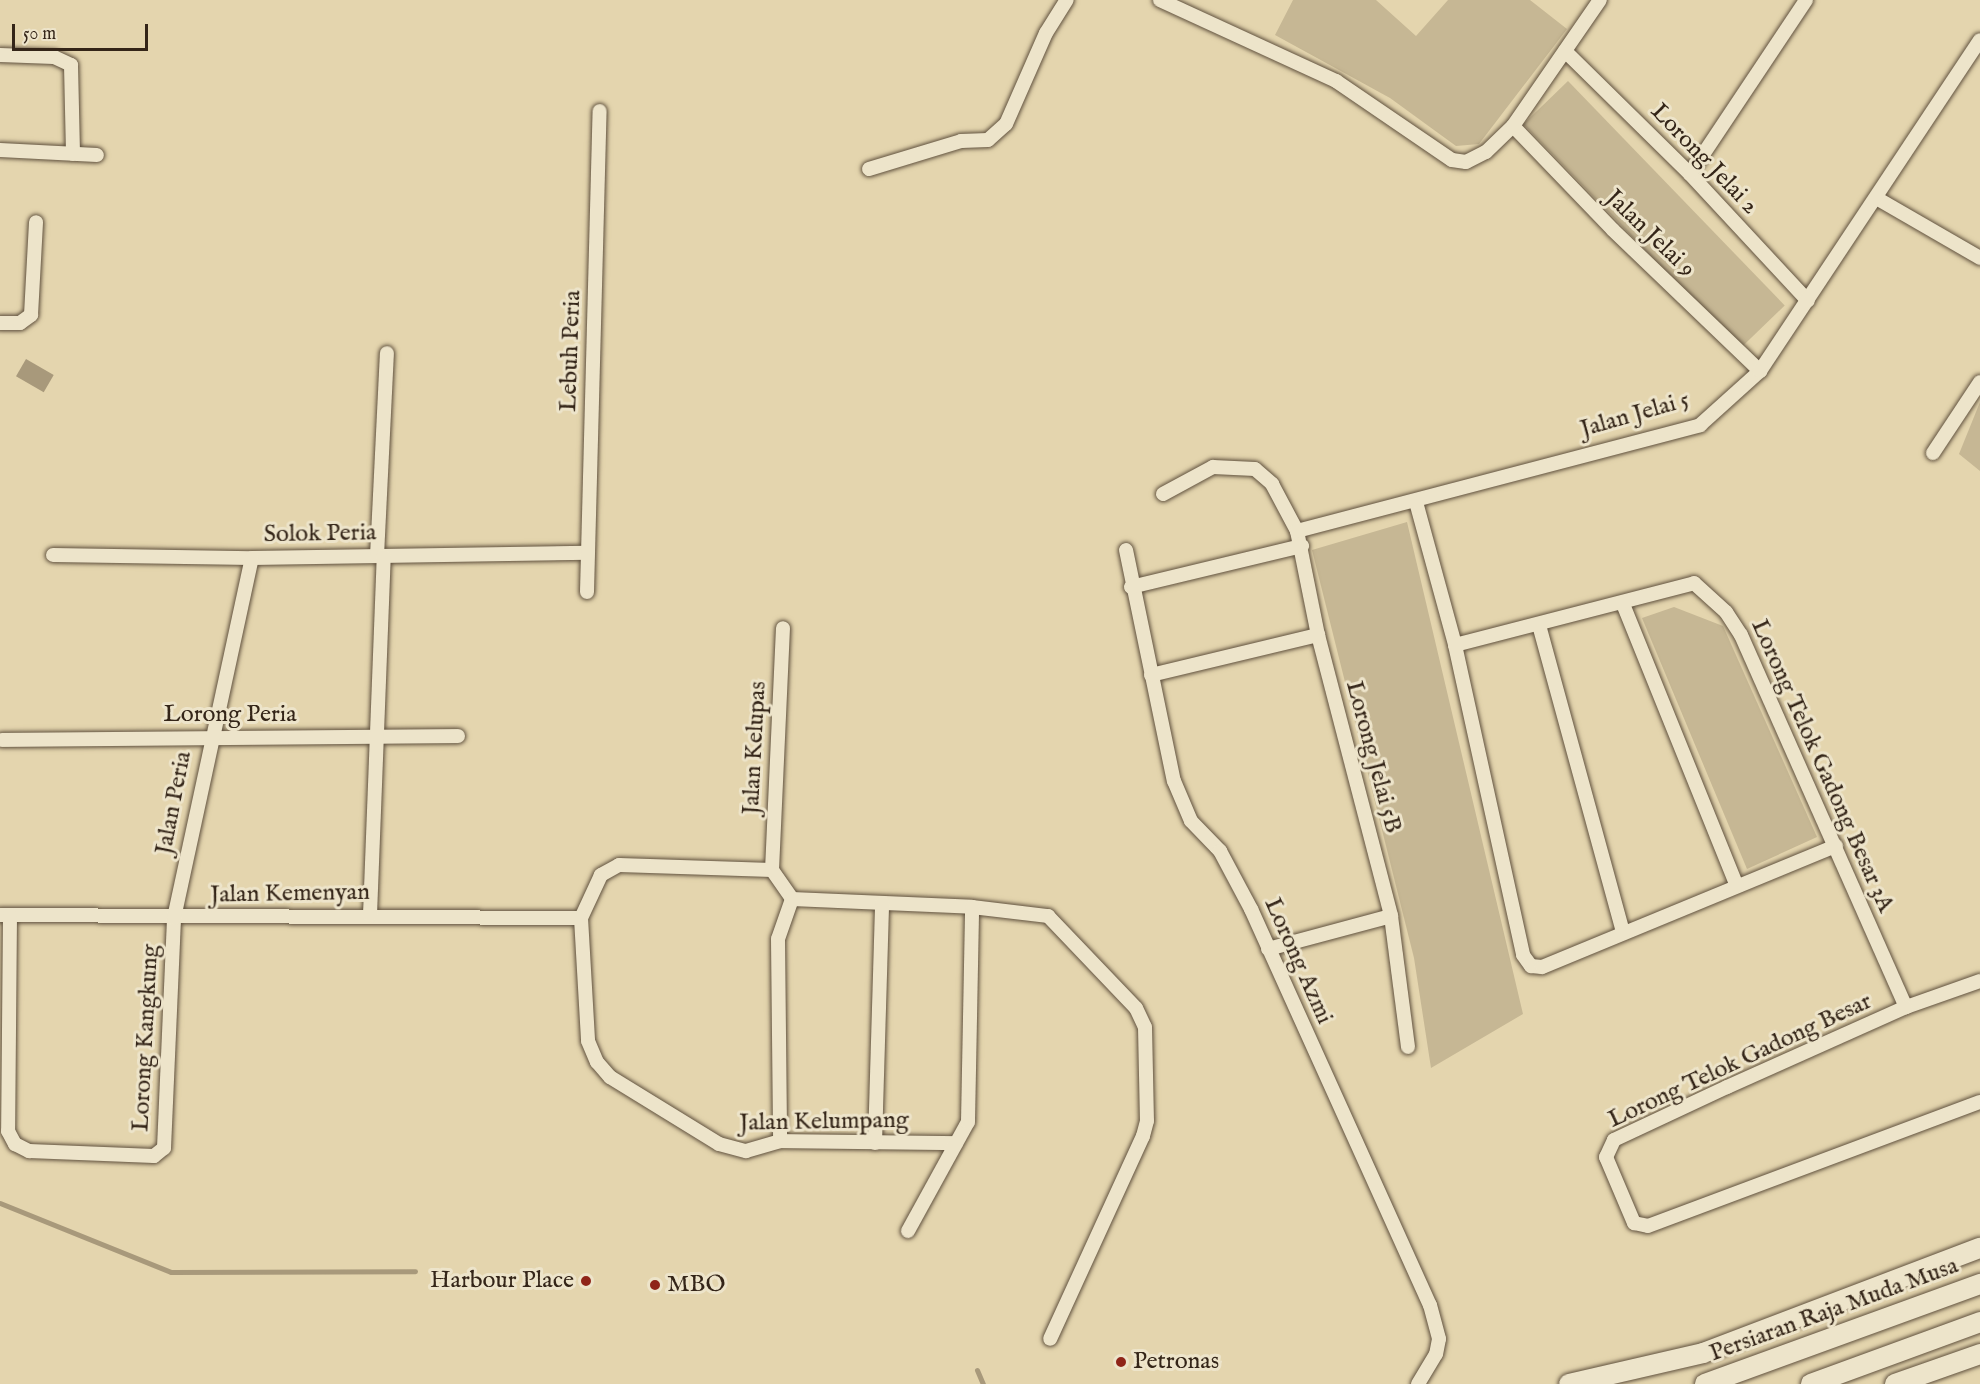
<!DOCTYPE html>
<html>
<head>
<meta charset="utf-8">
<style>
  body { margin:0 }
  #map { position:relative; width:1980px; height:1384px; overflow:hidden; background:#e4d5ae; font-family:"IM FELL English",serif }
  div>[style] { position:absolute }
  .green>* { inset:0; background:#c6b794; transform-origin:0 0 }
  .water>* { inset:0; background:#a8997b; transform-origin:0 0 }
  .stream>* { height:5px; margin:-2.5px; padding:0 2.5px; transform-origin:2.5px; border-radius:2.5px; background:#a8997b }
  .roads { filter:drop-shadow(0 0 2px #60513e) drop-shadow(0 0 2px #60513e) }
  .street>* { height:14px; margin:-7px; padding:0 7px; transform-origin:7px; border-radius:7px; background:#ede4ca }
  .secondary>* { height:20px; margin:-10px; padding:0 10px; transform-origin:10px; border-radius:10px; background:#ede4ca }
  .dots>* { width:16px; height:16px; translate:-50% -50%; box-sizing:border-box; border:3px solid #ede4ca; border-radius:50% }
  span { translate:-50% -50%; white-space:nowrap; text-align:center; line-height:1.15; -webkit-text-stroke:6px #ede4ca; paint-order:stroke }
  .street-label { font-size:24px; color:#342518 }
  .poi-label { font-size:24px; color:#342518 }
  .right { translate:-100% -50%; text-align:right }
  .left { translate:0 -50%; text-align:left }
  .scale { position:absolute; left:12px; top:24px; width:136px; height:27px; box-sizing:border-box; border:3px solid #342518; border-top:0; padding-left:8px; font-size:18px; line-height:21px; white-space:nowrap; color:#342518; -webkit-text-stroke:4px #ede4ca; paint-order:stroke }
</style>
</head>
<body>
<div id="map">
  <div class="green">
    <div style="clip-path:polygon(1293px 0,1376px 0,1416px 36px,1448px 0,1530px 0,1567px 29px,1479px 144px,1456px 146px,1390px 98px,1275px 35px)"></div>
    <div style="left:1568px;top:81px;width:312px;height:62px;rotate:46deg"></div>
    <div style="clip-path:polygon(1980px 402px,1980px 471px,1959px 454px)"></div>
    <div style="clip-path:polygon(1407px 522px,1523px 1014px,1431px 1068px,1414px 958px,1312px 550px)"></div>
    <div style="clip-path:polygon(1674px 607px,1723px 626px,1817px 837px,1747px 869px,1642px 618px)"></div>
  </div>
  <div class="water">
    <div style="left:26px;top:359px;width:32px;height:20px;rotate:30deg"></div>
  </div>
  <div class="stream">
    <div style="left:0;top:1203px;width:184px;rotate:22deg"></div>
    <div style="left:171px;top:1272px;width:244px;rotate:-0.2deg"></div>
    <div style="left:977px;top:1370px;width:15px;rotate:67deg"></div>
  </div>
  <div class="roads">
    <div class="street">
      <div style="left:1160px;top:0;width:194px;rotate:24.7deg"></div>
      <div style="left:1336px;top:81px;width:140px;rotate:34.3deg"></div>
      <div style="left:1452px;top:160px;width:14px;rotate:8deg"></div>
      <div style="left:1466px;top:162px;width:22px;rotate:-27deg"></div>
      <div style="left:1486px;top:152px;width:37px;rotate:-44deg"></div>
      <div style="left:1513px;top:126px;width:153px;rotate:-55.4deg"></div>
      <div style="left:1565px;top:51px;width:175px;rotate:44.5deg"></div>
      <div style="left:1690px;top:174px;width:173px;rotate:47.1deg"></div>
      <div style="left:0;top:55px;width:54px;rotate:2.1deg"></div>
      <div style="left:54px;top:57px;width:19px;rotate:25deg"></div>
      <div style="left:71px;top:65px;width:89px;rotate:88.7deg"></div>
      <div style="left:1513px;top:126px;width:144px;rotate:46.1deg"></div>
      <div style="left:1613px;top:230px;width:204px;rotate:43.8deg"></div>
      <div style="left:0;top:150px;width:97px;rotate:3deg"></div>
      <div style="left:869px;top:169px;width:96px;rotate:-16.9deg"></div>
      <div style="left:961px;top:141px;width:27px;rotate:-2deg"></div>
      <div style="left:988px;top:140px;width:24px;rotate:-42deg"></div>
      <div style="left:1006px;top:124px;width:99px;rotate:-66.3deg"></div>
      <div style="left:1046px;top:33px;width:39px;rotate:-58deg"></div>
      <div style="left:1690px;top:174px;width:209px;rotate:-56.3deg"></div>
      <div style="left:1878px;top:199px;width:118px;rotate:30deg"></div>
      <div style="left:0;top:323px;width:20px"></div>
      <div style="left:20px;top:323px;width:14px;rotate:-36deg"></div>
      <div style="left:31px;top:315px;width:93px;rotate:-86.9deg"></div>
      <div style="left:1933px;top:453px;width:85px;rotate:-56.5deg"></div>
      <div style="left:1163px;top:494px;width:57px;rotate:-28.4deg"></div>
      <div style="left:1213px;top:467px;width:42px;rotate:2.7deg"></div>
      <div style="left:1255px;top:469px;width:23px;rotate:41deg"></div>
      <div style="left:1272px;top:484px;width:53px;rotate:62deg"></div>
      <div style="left:1297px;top:531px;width:106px;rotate:78.6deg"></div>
      <div style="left:1318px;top:635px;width:290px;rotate:75.4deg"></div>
      <div style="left:1391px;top:916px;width:132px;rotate:82.6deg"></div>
      <div style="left:1416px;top:502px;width:148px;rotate:74.7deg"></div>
      <div style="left:1455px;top:645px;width:317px;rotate:77.6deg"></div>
      <div style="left:1523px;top:955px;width:14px;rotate:54deg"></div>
      <div style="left:1531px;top:966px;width:11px;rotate:5deg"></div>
      <div style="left:1542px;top:967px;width:318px;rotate:-22.4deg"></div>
      <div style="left:1297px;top:531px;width:417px;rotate:-14.7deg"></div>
      <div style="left:1700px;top:425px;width:81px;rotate:-42deg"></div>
      <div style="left:1760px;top:371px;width:397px;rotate:-56.4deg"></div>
      <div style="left:1126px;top:550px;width:236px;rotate:78.3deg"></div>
      <div style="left:1174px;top:781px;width:43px;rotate:67deg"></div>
      <div style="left:1191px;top:821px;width:42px;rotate:46deg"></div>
      <div style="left:1220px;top:851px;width:66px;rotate:61.9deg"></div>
      <div style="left:1251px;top:909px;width:435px;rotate:65.7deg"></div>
      <div style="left:1430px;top:1305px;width:35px;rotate:75deg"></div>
      <div style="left:1439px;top:1339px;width:15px;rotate:101deg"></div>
      <div style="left:1436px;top:1354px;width:35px;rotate:121deg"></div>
      <div style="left:53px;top:555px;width:199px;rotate:0.9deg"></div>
      <div style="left:252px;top:558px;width:336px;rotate:-0.9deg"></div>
      <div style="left:377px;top:556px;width:203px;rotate:-87.2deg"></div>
      <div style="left:1131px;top:587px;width:176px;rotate:-13.5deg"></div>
      <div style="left:587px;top:592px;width:481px;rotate:-88.5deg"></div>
      <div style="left:1623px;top:604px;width:302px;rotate:68deg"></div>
      <div style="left:1539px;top:625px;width:318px;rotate:74.7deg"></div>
      <div style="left:1455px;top:645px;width:247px;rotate:-14.5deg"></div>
      <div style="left:1694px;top:583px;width:43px;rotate:42.2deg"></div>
      <div style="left:1726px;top:612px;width:27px;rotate:57deg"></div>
      <div style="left:1741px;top:635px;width:407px;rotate:66.1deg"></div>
      <div style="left:1151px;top:675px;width:172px;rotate:-13.5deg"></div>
      <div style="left:2px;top:740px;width:456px;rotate:-0.5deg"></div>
      <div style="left:772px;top:870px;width:153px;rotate:-178.1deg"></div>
      <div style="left:619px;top:865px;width:21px;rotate:151deg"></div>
      <div style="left:601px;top:875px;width:47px;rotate:114.9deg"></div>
      <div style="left:581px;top:918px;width:123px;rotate:86.7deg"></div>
      <div style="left:588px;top:1041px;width:23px;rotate:67deg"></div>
      <div style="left:597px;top:1062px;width:20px;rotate:49deg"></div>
      <div style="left:610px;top:1077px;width:128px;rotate:31.6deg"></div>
      <div style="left:719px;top:1144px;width:28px;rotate:15deg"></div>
      <div style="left:746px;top:1151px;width:35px;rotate:-16deg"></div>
      <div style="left:780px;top:1141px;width:176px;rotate:0.7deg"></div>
      <div style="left:772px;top:870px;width:35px;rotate:55deg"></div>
      <div style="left:792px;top:899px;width:42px;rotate:109.3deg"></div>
      <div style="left:778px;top:939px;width:202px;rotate:89.4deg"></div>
      <div style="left:772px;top:870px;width:242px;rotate:-87.4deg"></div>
      <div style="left:792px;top:899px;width:180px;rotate:2.5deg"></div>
      <div style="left:972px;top:907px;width:77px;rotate:6.8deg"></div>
      <div style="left:1048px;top:916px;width:127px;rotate:46.3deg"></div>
      <div style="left:1136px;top:1008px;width:21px;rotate:65deg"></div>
      <div style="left:1145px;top:1027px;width:94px;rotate:88.8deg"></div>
      <div style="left:1147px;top:1121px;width:16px;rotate:105deg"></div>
      <div style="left:1143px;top:1136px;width:223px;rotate:114.6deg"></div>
      <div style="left:0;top:915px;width:581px;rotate:0.3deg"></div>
      <div style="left:10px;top:915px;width:216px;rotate:90.5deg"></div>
      <div style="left:8px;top:1131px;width:15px;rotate:62deg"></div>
      <div style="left:15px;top:1144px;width:16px;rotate:27deg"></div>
      <div style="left:29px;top:1151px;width:125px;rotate:2.3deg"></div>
      <div style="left:154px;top:1156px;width:13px;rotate:-39deg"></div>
      <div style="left:164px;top:1148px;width:230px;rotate:-87.5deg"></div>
      <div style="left:174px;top:918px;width:368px;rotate:-77.8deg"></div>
      <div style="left:370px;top:915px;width:359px;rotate:-87.8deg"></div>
      <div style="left:1268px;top:949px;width:127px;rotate:-15deg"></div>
      <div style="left:1980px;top:981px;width:78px;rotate:160.6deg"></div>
      <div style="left:1906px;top:1007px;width:196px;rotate:155.9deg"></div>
      <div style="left:1727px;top:1087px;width:125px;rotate:154.9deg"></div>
      <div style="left:1614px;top:1140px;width:19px;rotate:115deg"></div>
      <div style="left:1606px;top:1157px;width:72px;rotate:67deg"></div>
      <div style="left:1634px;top:1223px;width:14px;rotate:12deg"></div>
      <div style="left:1648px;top:1226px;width:354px;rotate:-20.5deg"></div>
      <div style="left:875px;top:1143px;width:240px;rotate:-88.3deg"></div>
      <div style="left:908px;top:1231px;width:124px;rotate:-61.2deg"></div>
      <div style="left:968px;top:1122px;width:215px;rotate:-88.9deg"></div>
    </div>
    <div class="secondary">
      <div style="left:1569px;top:1384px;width:138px;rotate:-13deg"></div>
      <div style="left:1703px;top:1353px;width:296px;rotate:-20.8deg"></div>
      <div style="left:1705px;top:1384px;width:293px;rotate:-20deg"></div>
      <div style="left:1811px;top:1384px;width:180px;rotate:-20.1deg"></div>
      <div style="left:1895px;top:1384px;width:90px;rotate:-19.4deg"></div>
    </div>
  </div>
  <div class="dots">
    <div style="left:586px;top:1281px;background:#8f2418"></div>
    <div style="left:655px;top:1285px;background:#8f2418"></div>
    <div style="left:1121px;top:1362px;background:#8f2418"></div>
  </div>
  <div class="street-label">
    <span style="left:1704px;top:159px;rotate:46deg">Lorong Jelai 2</span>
    <span style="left:1650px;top:234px;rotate:44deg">Jalan Jelai 9</span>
    <span style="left:571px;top:351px;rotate:-88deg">Lebuh Peria</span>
    <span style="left:1635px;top:415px;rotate:-16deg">Jalan Jelai 5</span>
    <span style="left:320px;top:534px;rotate:-1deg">Solok Peria</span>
    <span style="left:230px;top:715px">Lorong Peria</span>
    <span style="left:755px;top:748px;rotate:-87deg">Jalan Kelupas</span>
    <span style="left:1373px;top:757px;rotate:75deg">Lorong Jelai 5B</span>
    <span style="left:1822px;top:766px;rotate:66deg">Lorong Telok Gadong Besar 3A</span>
    <span style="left:174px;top:803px;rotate:-79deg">Jalan Peria</span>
    <span style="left:290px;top:894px;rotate:-1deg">Jalan Kemenyan</span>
    <span style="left:1298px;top:961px;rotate:66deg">Lorong Azmi</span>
    <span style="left:146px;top:1038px;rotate:-87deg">Lorong Kangkung</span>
    <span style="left:1740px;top:1061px;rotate:-25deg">Lorong Telok Gadong Besar</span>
    <span style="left:824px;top:1122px;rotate:-1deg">Jalan Kelumpang</span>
    <span style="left:1834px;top:1310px;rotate:-20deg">Persiaran Raja Muda Musa</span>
  </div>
  <div class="poi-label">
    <span class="right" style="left:574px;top:1281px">Harbour Place</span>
    <span class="left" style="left:667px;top:1285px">MBO</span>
    <span class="left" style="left:1133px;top:1362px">Petronas</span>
  </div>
  <div class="scale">50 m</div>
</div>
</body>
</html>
